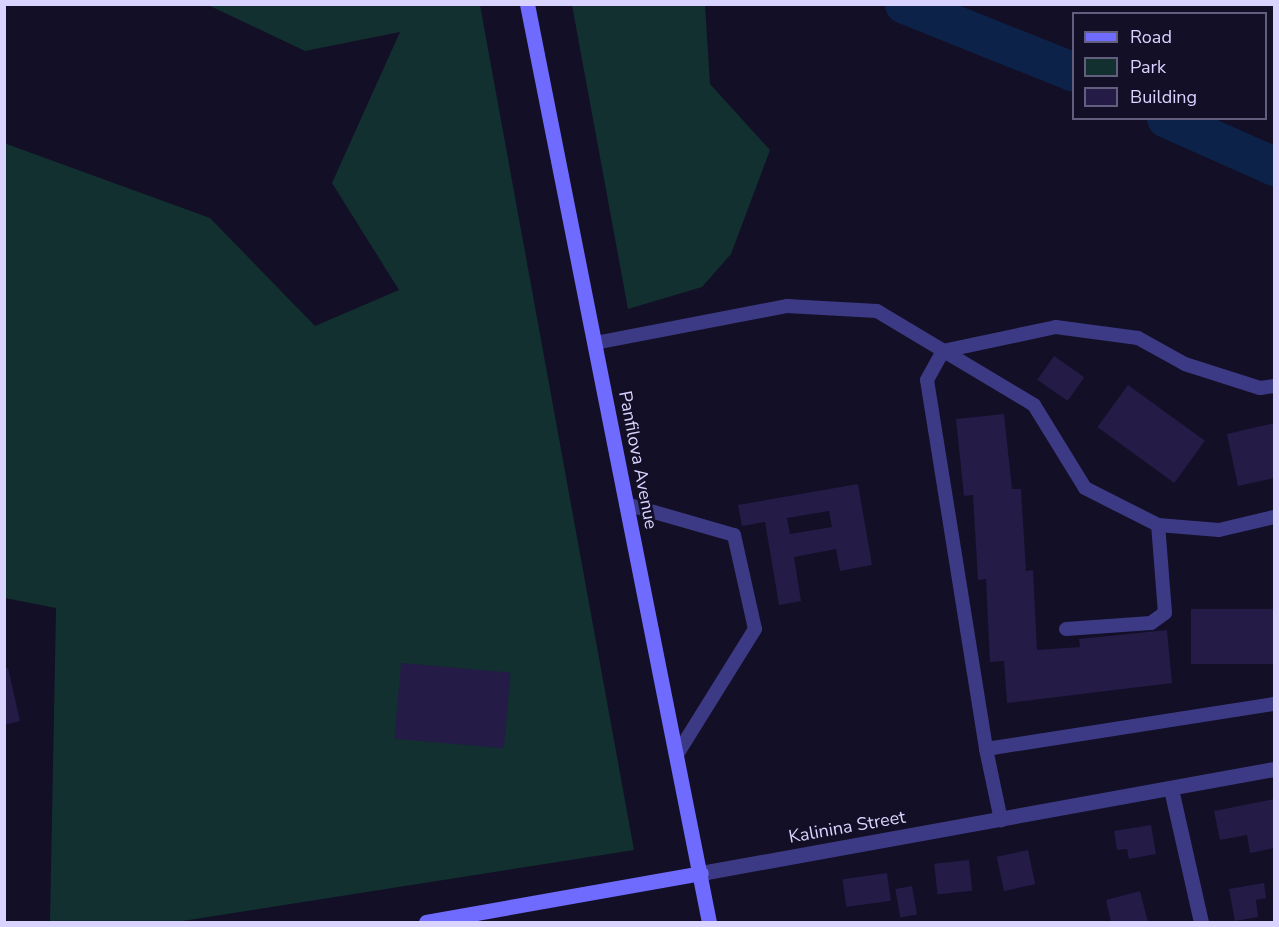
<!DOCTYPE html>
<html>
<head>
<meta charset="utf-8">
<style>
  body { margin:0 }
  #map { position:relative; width:1279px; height:927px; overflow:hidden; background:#130f26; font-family:"Nunito Sans",sans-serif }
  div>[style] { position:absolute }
  .green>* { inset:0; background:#12302f }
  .river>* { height:39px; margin:-19.5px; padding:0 19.5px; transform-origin:19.5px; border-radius:19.5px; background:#0c2248 }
  .building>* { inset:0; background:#241b47; transform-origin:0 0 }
  .lane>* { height:14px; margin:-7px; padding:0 7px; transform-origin:7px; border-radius:7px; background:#3d3a85 }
  .street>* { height:15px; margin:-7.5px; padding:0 7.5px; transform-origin:7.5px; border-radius:7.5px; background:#3d3a85 }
  .secondary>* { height:15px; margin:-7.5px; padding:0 7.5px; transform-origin:7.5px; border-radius:7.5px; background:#6f6bff }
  span { translate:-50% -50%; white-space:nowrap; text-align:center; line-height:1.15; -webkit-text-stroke:5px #130f26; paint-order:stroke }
  .street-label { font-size:18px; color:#d9d4ff }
  .frame { position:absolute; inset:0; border:6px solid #d9d4ff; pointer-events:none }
  .legend { position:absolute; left:1072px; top:12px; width:195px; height:108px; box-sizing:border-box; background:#130f26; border:2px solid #625e7d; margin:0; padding:8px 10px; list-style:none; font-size:18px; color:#d9d4ff }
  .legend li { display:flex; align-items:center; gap:12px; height:30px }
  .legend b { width:30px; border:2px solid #625e7d }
</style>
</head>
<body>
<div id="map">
  <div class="green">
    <div style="clip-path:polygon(208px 5px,480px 5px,634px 850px,176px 922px,50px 922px,56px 608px,5px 598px,4px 143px,210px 218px,315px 326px,399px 290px,332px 183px,400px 32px,305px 51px)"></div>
    <div style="clip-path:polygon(572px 5px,705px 5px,710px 84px,770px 150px,731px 254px,702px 287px,628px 309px)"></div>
  </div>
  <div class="river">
    <div style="left:904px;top:4px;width:183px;rotate:21.8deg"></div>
    <div style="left:1166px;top:118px;width:118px;rotate:24deg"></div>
  </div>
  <div class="building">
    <div style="left:1054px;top:356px;width:37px;height:29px;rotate:35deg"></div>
    <div style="left:1128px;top:385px;width:95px;height:52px;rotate:36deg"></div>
    <div style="clip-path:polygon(1004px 414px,1012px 489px,1021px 489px,1026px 571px,1033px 570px,1037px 650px,1080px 647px,1079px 639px,1167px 630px,1172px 683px,1007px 703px,1004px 661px,990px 662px,986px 579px,978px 580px,973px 495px,964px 496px,956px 419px)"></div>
    <div style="clip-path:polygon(1274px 423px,1274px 478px,1238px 486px,1227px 434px)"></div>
    <div style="clip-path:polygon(evenodd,858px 484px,872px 565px,840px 571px,836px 549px,794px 557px,801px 601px,779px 605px,765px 522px,742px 526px,738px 505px,858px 484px,829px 511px,832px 527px,790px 534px,787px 518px,829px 511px)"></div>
    <div style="left:1274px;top:609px;width:55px;height:83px;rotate:90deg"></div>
    <div style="left:401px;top:663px;width:110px;height:76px;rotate:5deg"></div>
    <div style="clip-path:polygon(8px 668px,20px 721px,4px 725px,4px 669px)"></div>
    <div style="clip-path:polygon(1274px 799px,1274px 848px,1250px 853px,1247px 835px,1220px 840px,1214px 811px)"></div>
    <div style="clip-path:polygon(1151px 825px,1156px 854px,1129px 859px,1127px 849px,1117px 850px,1114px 831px)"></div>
    <div style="left:1028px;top:850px;width:35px;height:32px;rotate:78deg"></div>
    <div style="left:969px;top:860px;width:31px;height:35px;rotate:84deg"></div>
    <div style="left:887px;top:873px;width:28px;height:45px;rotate:82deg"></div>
    <div style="clip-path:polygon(1264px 883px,1266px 898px,1256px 900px,1258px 917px,1235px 921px,1229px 889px)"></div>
    <div style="left:912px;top:886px;width:29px;height:17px;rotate:80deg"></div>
    <div style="clip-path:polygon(1140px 891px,1148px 922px,1111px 922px,1106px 900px)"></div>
  </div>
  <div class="lane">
    <div style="left:595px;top:343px;width:196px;rotate:-10.9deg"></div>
    <div style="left:787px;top:306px;width:90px;rotate:3.2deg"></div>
    <div style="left:877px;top:311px;width:183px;rotate:30.9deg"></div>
    <div style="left:1034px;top:405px;width:97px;rotate:58.4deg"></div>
    <div style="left:1085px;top:488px;width:82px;rotate:26.9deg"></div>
    <div style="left:1158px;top:525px;width:61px;rotate:4.7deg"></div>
    <div style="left:1219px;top:530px;width:57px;rotate:-13.3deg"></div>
    <div style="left:1274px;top:386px;width:14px;rotate:172deg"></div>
    <div style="left:1260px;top:388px;width:79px;rotate:-162.3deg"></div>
    <div style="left:1185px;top:364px;width:54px;rotate:-151deg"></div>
    <div style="left:1138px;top:338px;width:83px;rotate:-172.4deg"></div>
    <div style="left:1056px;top:327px;width:116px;rotate:168deg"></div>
    <div style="left:943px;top:351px;width:33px;rotate:119deg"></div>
    <div style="left:927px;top:380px;width:374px;rotate:80.9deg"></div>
    <div style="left:986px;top:749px;width:291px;rotate:-8.9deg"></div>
    <div style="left:626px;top:504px;width:112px;rotate:16deg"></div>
    <div style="left:734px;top:535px;width:96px;rotate:77.4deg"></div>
    <div style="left:755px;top:629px;width:144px;rotate:121.9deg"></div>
    <div style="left:1066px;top:629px;width:85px;rotate:-4deg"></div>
    <div style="left:1151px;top:623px;width:17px;rotate:-36deg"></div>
    <div style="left:1165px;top:613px;width:88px;rotate:-94.5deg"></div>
    <div style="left:986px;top:749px;width:73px;rotate:78.1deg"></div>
  </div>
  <div class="street">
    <div style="left:1171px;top:789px;width:136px;rotate:77.3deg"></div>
    <div style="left:701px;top:873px;width:582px;rotate:-10.29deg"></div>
  </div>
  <div class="secondary">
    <div style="left:527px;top:4px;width:936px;rotate:78.79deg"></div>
    <div style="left:426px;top:922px;width:279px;rotate:-10.1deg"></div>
  </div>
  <div class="street-label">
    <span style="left:638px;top:460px;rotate:79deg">Panfilova Avenue</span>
    <span style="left:847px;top:827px;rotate:-10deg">Kalinina Street</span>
  </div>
  <div class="frame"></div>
  <ul class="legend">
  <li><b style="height:8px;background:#6f6bff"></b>Road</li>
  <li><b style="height:16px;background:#12302f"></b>Park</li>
  <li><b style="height:16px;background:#241b47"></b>Building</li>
  </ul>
</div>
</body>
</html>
